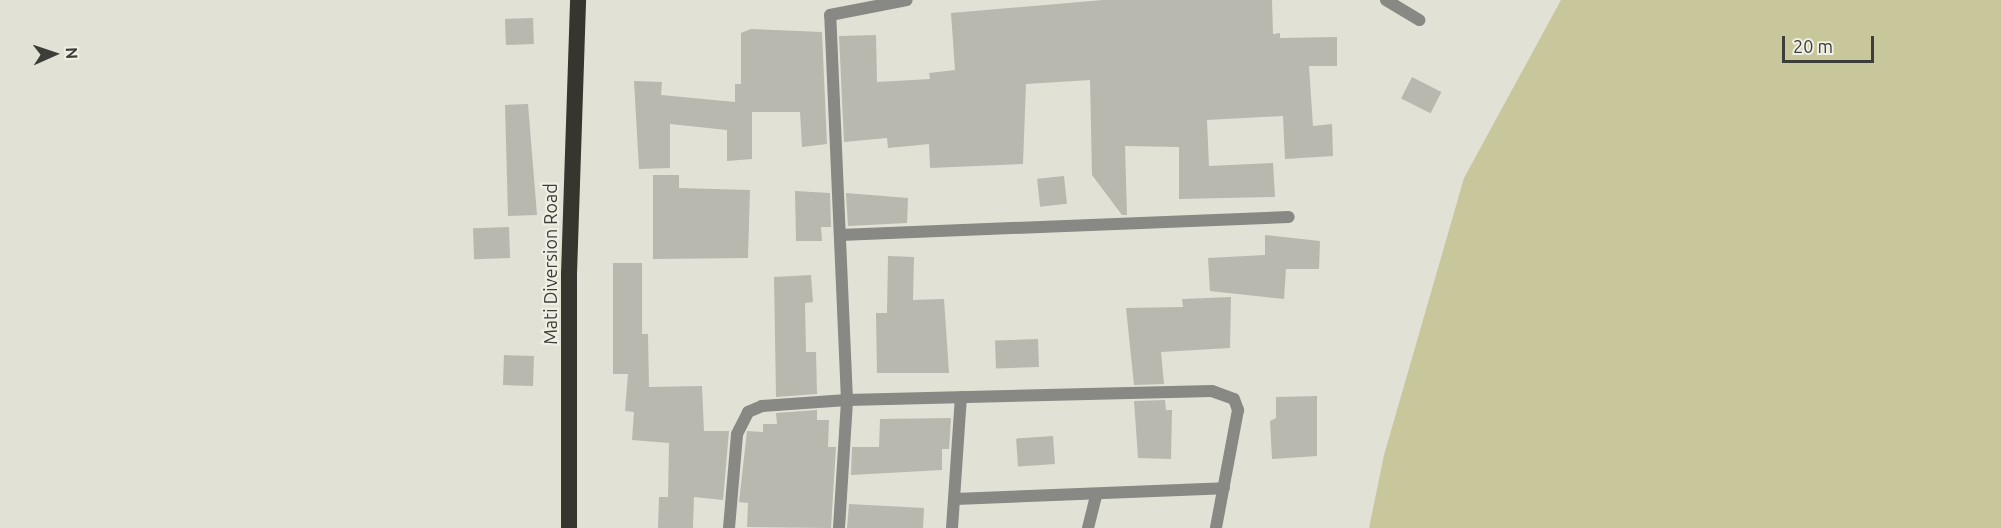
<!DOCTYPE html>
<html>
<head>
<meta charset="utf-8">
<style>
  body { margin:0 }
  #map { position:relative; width:2001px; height:528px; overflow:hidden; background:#e2e1d6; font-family:Ubuntu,sans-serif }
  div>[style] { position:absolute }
  .green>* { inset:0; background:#c8c79c }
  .building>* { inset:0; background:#b8b8ae; transform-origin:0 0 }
  .minor>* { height:12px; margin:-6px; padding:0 6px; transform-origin:6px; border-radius:6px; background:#888884 }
  .trunk>* { height:16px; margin:-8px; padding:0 8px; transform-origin:8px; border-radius:8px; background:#36362e }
  span { translate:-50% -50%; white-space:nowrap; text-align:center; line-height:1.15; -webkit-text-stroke:4.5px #efefe4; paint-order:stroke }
  .street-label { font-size:18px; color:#3d3d39 }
  .north { position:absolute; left:24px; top:24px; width:60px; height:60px; -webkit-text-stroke:4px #efefe4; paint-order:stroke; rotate:87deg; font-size:16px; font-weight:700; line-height:24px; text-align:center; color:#3d3d39 }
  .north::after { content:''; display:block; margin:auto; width:21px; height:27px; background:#3d3d39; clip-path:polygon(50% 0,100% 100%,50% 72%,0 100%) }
  .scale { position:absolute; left:1782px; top:36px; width:92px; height:27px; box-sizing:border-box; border:3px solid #3d3d39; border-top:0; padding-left:8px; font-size:18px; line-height:21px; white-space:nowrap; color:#3d3d39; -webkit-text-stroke:4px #efefe4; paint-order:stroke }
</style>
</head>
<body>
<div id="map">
  <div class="green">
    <div style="clip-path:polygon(1561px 0,2001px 0,2001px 528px,1369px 528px,1384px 455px,1464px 178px)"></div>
  </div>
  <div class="building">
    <div style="clip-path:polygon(1103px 0,1272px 0,1273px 34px,1280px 33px,1280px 38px,1337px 37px,1337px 66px,1309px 66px,1313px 126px,1332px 124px,1333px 156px,1285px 159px,1283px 116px,1207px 120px,1209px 166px,1273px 163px,1275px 197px,1179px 199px,1179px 147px,1125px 146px,1127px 215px,1122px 215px,1092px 175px,1090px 80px,1026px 84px,1023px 164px,930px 168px,929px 144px,888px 148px,887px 138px,844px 142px,839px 36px,876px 35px,877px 82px,930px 79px,929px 73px,955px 70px,951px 13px)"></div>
    <div style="left:533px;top:18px;width:26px;height:28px;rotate:88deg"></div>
    <div style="clip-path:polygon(751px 29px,822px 32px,827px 144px,802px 147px,800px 112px,752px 112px,752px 159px,727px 161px,727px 130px,670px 124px,670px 168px,639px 169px,634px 81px,662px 82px,661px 95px,735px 102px,735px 84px,741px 84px,741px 33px)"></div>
    <div style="left:1412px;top:77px;width:33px;height:24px;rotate:27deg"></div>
    <div style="clip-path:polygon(528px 104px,537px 215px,508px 216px,505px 105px)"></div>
    <div style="clip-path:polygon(653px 175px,679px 175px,679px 188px,750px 190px,748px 258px,653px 259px)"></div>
    <div style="left:1064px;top:176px;width:28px;height:27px;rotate:84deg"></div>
    <div style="clip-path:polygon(795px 191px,830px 193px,831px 227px,821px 227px,822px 241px,796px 241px)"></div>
    <div style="clip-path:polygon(846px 193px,908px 198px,907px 223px,848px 226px)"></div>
    <div style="left:509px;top:227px;width:31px;height:36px;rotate:88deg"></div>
    <div style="clip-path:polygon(1265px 235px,1320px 241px,1319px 269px,1286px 269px,1284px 299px,1210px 291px,1208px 258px,1265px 255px)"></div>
    <div style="clip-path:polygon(888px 256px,914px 257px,913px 300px,944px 299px,949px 373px,877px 373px,876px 313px,887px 313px)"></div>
    <div style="clip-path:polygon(613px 263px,642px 263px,642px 334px,648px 334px,649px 387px,702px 386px,704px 431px,729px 431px,723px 500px,694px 497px,693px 528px,658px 528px,659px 497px,668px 497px,669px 443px,632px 440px,634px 412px,625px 411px,628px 374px,613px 374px)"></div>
    <div style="clip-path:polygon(811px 275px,813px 302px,805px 303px,806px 352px,816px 352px,817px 394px,776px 397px,774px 277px)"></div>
    <div style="clip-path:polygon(1231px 297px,1230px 348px,1161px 352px,1164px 384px,1134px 385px,1126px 308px,1183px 307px,1182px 299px)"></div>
    <div style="left:1038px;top:339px;width:28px;height:43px;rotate:88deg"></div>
    <div style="left:504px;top:355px;width:30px;height:30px;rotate:2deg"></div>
    <div style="clip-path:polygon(1317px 396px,1317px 456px,1272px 459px,1270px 421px,1276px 418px,1276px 397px)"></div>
    <div style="clip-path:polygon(1165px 400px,1166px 410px,1172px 410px,1171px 459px,1138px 458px,1134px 401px)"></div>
    <div style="clip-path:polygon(817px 410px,817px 420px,829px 420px,828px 447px,836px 447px,831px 528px,747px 527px,748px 503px,739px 502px,747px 431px,763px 432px,763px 424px,777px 424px,776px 413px)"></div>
    <div style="clip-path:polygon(951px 418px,949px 449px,942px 449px,942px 470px,851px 475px,852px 447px,879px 447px,880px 419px)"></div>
    <div style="left:1053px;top:436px;width:28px;height:37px;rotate:86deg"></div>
    <div style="clip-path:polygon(849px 504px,924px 508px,923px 528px,847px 528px)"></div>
  </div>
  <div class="minor">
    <div style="left:1386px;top:0;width:39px;rotate:31deg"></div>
    <div style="left:840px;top:235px;width:449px;rotate:-2.3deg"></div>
    <div style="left:955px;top:499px;width:269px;rotate:-2.3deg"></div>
    <div style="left:729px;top:528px;width:94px;rotate:-85.1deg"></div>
    <div style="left:737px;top:434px;width:25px;rotate:-63deg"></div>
    <div style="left:748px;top:412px;width:15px;rotate:-23deg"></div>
    <div style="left:762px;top:406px;width:85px;rotate:-4deg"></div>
    <div style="left:847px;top:400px;width:365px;rotate:-1.4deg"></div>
    <div style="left:1212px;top:391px;width:23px;rotate:20deg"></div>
    <div style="left:1234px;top:399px;width:12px;rotate:70deg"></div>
    <div style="left:1238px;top:410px;width:120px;rotate:100.6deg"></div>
    <div style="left:839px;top:528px;width:128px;rotate:-86.4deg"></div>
    <div style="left:847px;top:400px;width:385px;rotate:-92.5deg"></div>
    <div style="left:830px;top:15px;width:78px;rotate:-11deg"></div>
    <div style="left:952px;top:528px;width:131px;rotate:-86.1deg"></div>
    <div style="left:1088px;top:528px;width:34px;rotate:-76deg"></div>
  </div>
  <div class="trunk">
    <div style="left:569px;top:528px;width:254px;rotate:-90deg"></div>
    <div style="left:569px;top:274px;width:274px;rotate:-88.1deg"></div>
  </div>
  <div class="street-label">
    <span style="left:550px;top:264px;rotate:-90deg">Mati Diversion Road</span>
  </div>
  <div class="north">N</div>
  <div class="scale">20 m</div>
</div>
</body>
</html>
